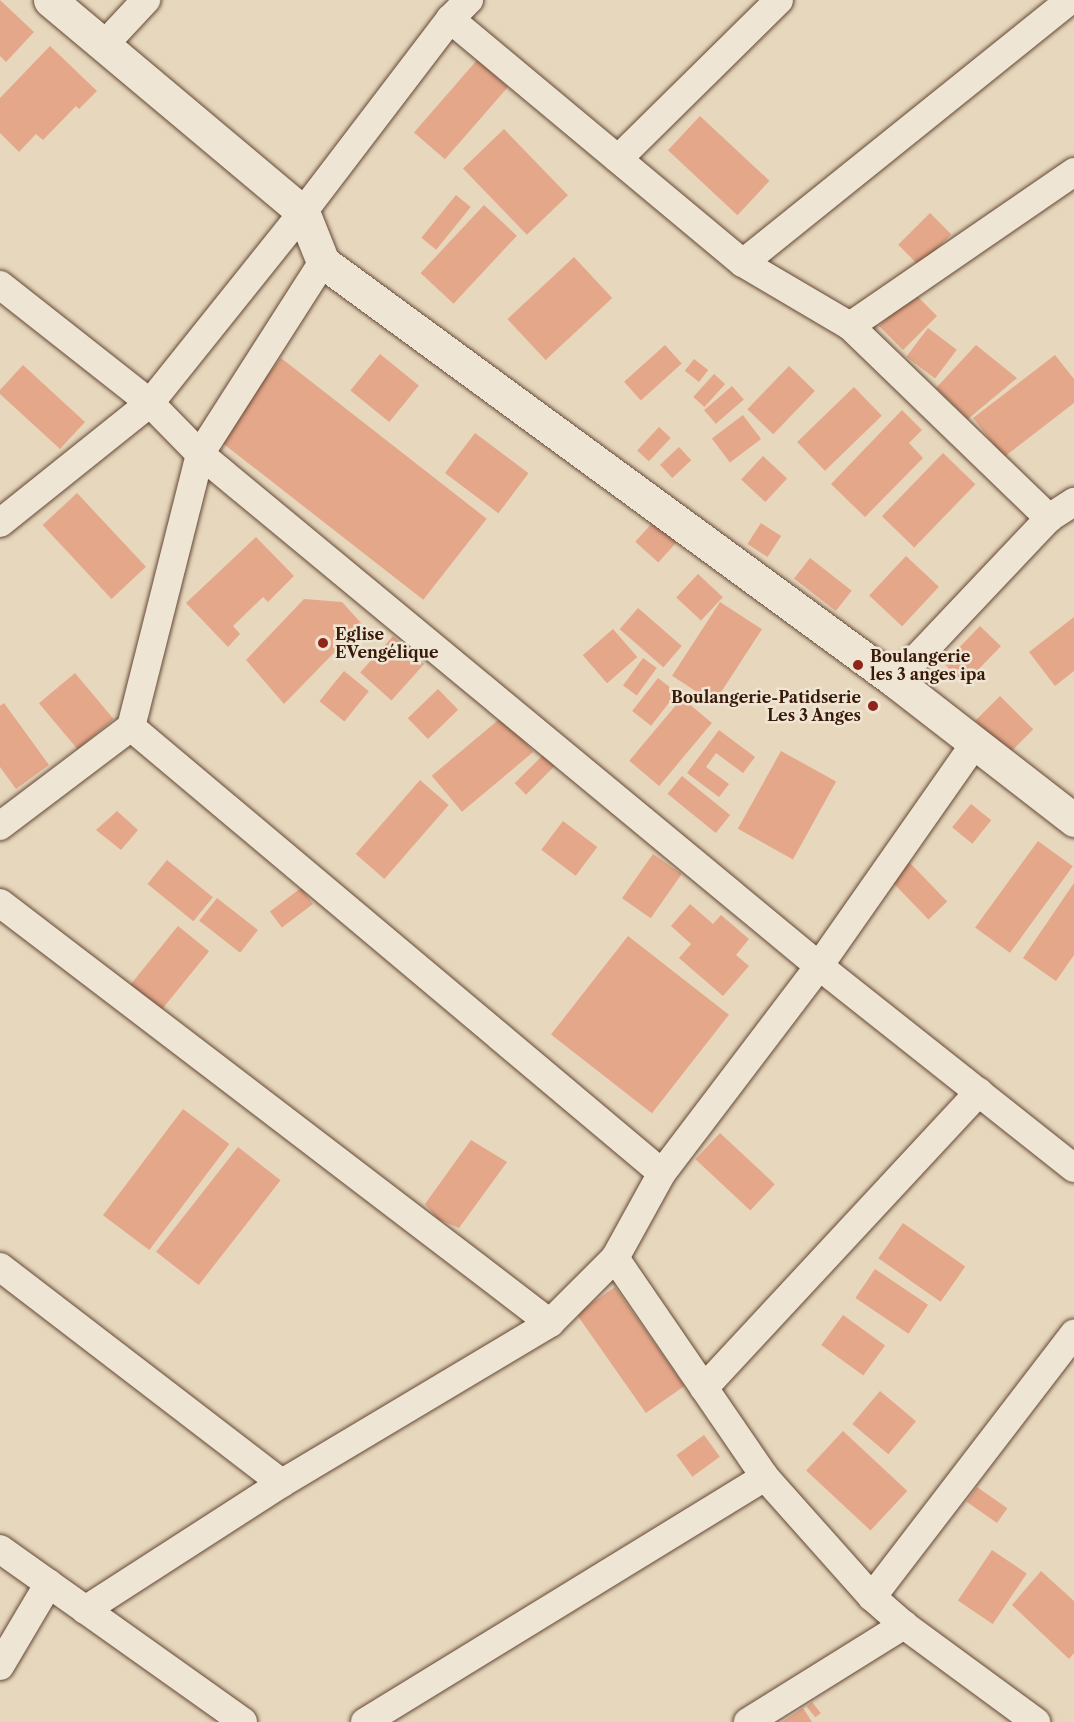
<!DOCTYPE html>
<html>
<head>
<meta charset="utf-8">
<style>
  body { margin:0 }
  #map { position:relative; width:1074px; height:1722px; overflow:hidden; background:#e7d7bd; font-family:"Libre Caslon Text",serif }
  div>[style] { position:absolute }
  .building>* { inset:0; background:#e5a78a; transform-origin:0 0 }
  .roads { filter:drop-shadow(0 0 2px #644835) drop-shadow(0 0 2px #644835) }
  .street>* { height:28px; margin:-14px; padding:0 14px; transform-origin:14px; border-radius:14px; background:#efe5d4 }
  .secondary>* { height:33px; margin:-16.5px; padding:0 16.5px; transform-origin:16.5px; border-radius:16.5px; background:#efe5d4 }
  .dots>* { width:16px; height:16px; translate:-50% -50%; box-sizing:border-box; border:3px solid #efe5d4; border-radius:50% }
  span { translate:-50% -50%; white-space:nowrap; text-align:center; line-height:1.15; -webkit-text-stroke:5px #efe5d4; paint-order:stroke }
  .poi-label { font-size:16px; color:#391908; font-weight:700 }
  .left { translate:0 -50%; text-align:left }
  .right { translate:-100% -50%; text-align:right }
</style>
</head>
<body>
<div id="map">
  <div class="building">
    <div style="clip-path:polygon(0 0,34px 32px,6px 62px,0 56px)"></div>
    <div style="clip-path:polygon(50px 46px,97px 91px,79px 109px,76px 106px,43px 140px,36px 134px,19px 152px,0 133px,0 98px)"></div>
    <div style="left:477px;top:60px;width:41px;height:96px;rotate:41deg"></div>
    <div style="left:700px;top:116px;width:95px;height:47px;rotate:43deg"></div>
    <div style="left:504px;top:129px;width:92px;height:57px;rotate:46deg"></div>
    <div style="left:456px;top:195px;width:19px;height:55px;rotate:39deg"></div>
    <div style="left:484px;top:205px;width:45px;height:93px;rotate:43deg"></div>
    <div style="left:930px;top:213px;width:30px;height:45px;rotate:45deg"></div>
    <div style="left:574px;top:257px;width:56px;height:91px;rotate:47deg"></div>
    <div style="left:913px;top:292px;width:34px;height:48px;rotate:45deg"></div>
    <div style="left:928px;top:328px;width:36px;height:36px;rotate:37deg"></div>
    <div style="left:665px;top:345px;width:25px;height:55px;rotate:48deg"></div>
    <div style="clip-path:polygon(976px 345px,1017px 378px,968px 419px,936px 388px)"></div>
    <div style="left:380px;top:354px;width:50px;height:47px;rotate:39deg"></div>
    <div style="clip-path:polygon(1055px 355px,1074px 379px,1074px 403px,1004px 457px,973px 418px)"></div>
    <div style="left:281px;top:358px;width:261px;height:103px;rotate:38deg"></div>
    <div style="left:694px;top:359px;width:18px;height:15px;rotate:38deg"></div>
    <div style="clip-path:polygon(23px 365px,85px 422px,60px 449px,0 394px,0 390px)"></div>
    <div style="left:789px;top:366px;width:36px;height:60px;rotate:44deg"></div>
    <div style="left:714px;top:374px;width:15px;height:31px;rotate:42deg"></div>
    <div style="left:732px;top:386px;width:18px;height:37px;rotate:49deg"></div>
    <div style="left:854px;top:387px;width:40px;height:79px;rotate:46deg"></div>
    <div style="clip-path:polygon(902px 410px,922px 430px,909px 443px,923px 458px,865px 517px,831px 484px)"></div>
    <div style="left:743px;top:415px;width:30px;height:39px;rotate:53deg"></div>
    <div style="left:659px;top:427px;width:16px;height:32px;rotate:43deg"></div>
    <div style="left:475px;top:433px;width:67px;height:50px;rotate:37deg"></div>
    <div style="left:679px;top:447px;width:18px;height:26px;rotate:47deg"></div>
    <div style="left:943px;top:453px;width:45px;height:88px;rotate:44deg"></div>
    <div style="left:763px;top:456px;width:33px;height:32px;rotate:43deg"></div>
    <div style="left:77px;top:493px;width:101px;height:47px;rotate:47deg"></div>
    <div style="left:654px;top:521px;width:31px;height:28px;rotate:42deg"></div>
    <div style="left:761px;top:523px;width:24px;height:25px;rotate:33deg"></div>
    <div style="clip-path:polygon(256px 537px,294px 576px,268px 602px,263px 597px,233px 626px,240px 634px,228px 647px,186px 603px)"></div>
    <div style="left:906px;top:556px;width:45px;height:54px;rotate:43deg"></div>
    <div style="left:810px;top:558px;width:53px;height:26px;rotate:38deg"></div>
    <div style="left:698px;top:574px;width:34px;height:32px;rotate:43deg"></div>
    <div style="clip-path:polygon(304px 599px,342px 602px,362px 624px,284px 704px,246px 660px)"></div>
    <div style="left:720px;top:602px;width:50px;height:88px;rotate:33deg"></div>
    <div style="left:638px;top:608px;width:58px;height:28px;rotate:41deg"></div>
    <div style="clip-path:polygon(1074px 617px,1074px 671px,1055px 686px,1029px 652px)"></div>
    <div style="left:980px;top:626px;width:29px;height:52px;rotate:44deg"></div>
    <div style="left:613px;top:629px;width:37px;height:40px;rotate:49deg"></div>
    <div style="left:393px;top:636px;width:42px;height:49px;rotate:42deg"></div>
    <div style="left:643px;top:658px;width:17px;height:34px;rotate:36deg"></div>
    <div style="left:344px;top:671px;width:32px;height:39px;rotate:39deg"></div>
    <div style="left:75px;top:673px;width:60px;height:47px;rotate:50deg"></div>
    <div style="left:658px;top:678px;width:24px;height:42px;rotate:38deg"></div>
    <div style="left:438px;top:689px;width:29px;height:42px;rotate:46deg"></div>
    <div style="left:1000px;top:696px;width:47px;height:35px;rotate:45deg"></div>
    <div style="left:682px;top:698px;width:39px;height:82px;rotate:40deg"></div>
    <div style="clip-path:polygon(4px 703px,49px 765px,16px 789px,0 767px,0 706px)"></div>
    <div style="left:503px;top:716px;width:47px;height:93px;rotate:50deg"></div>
    <div style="clip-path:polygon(719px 730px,755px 757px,743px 773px,716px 753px,706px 767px,729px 784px,719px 797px,687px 773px)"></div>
    <div style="left:550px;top:748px;width:16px;height:50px;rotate:45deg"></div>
    <div style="left:781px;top:751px;width:63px;height:89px;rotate:29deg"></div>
    <div style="left:682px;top:776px;width:62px;height:23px;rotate:39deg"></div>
    <div style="left:420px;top:780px;width:38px;height:98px;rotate:41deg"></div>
    <div style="left:971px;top:804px;width:26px;height:30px;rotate:39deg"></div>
    <div style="clip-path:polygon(117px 811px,138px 830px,121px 850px,96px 830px)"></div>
    <div style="left:563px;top:821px;width:43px;height:36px;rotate:37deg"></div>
    <div style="left:1038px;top:841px;width:43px;height:107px;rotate:36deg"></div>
    <div style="left:653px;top:854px;width:35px;height:54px;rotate:35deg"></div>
    <div style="left:167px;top:860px;width:59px;height:31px;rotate:39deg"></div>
    <div style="left:909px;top:862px;width:55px;height:26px;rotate:46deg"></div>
    <div style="clip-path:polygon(1074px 883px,1074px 955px,1056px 981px,1023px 958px)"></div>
    <div style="left:301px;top:888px;width:20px;height:39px;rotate:53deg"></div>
    <div style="left:217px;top:898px;width:52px;height:29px;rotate:38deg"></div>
    <div style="clip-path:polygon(690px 904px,713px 924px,721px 915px,749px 939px,736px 955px,749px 966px,723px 996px,679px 958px,691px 944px,671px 926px)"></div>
    <div style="left:178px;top:926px;width:40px;height:85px;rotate:39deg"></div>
    <div style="left:628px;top:936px;width:128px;height:125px;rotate:38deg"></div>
    <div style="left:183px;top:1109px;width:58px;height:133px;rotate:37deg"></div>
    <div style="left:720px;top:1133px;width:75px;height:36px;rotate:43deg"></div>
    <div style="clip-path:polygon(471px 1140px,507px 1162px,459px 1228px,438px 1219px,425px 1204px)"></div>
    <div style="left:238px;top:1147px;width:54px;height:133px;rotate:38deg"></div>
    <div style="left:903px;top:1223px;width:76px;height:43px;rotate:35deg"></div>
    <div style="left:875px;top:1269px;width:64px;height:35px;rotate:34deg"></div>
    <div style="left:615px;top:1287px;width:121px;height:47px;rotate:55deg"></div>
    <div style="left:843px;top:1315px;width:52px;height:37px;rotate:36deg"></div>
    <div style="left:880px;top:1391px;width:47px;height:43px;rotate:40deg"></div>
    <div style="left:843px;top:1431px;width:88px;height:54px;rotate:43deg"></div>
    <div style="left:704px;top:1435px;width:27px;height:34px;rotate:54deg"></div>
    <div style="left:977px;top:1487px;width:37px;height:18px;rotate:35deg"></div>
    <div style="left:992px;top:1550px;width:42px;height:61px;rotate:34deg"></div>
    <div style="clip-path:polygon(1041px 1571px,1074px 1601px,1074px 1653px,1069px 1659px,1012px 1605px)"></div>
    <div style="left:812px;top:1702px;width:14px;height:7px;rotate:51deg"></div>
    <div style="clip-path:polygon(803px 1708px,812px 1722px,782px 1722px)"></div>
  </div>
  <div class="roads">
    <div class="street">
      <div style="left:450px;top:19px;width:381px;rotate:39.8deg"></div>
      <div style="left:743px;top:263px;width:124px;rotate:30.5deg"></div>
      <div style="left:850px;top:326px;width:277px;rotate:44deg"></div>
      <div style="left:104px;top:45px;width:62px;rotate:-47deg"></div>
      <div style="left:618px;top:159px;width:226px;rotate:-44.6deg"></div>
      <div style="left:743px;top:263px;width:420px;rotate:-38.8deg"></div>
      <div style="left:0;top:285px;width:191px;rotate:38.2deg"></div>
      <div style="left:150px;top:403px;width:71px;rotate:45.6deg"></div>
      <div style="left:200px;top:454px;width:803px;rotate:39.6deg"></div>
      <div style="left:819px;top:966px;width:325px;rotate:38.4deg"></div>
      <div style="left:850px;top:326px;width:272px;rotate:-34.5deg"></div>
      <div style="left:0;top:523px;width:192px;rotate:-38.7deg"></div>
      <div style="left:150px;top:403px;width:245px;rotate:-51.3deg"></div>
      <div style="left:303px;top:212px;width:243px;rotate:-52.7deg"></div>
      <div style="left:450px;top:19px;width:27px;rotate:-45deg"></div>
      <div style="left:895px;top:681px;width:224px;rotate:-46.6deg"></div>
      <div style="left:1049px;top:518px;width:30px;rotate:-33deg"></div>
      <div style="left:131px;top:727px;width:693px;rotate:40.03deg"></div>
      <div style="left:0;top:826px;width:164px;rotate:-37.1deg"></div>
      <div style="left:131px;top:727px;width:282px;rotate:-75.8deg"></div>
      <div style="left:200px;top:454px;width:228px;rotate:-57.4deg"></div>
      <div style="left:0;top:903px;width:692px;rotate:37.37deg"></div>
      <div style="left:615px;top:1258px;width:265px;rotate:55.6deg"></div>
      <div style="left:765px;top:1477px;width:161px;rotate:48.3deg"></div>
      <div style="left:872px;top:1597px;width:43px;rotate:41.2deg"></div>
      <div style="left:904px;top:1625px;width:164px;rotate:36.3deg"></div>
      <div style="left:0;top:1267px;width:355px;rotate:37.5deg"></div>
      <div style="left:704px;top:1388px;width:404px;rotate:-47.1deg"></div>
      <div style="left:0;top:1549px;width:298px;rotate:35.4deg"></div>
      <div style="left:872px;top:1597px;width:332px;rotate:-52.5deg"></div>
      <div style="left:85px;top:1610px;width:234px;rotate:-32.8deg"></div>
      <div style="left:282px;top:1483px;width:312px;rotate:-30.8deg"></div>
      <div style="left:550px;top:1323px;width:92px;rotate:-45deg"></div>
      <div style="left:615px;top:1258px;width:97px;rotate:-61.1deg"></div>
      <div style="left:662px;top:1173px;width:260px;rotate:-52.8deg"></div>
      <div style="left:819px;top:966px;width:272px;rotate:-55deg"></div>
      <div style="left:0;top:1666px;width:96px;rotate:-59.4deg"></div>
      <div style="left:365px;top:1722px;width:469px;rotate:-31.5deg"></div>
      <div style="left:748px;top:1722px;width:184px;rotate:-31.9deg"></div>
    </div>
    <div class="secondary">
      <div style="left:50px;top:0;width:330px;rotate:40deg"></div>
      <div style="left:303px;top:212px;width:54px;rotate:68.2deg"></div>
      <div style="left:323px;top:262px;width:709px;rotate:36.22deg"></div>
      <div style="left:895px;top:681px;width:227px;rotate:37.8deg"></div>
    </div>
  </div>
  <div class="dots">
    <div style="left:323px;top:643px;background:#8f2418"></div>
    <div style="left:858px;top:665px;background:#8f2418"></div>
    <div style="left:873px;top:706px;background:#8f2418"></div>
  </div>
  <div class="poi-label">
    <span class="left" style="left:335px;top:643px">Eglise<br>EVengélique</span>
    <span class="left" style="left:870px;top:665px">Boulangerie<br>les 3 anges ipa</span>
    <span class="right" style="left:861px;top:706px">Boulangerie-Patidserie<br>Les 3 Anges</span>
  </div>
</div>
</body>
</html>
